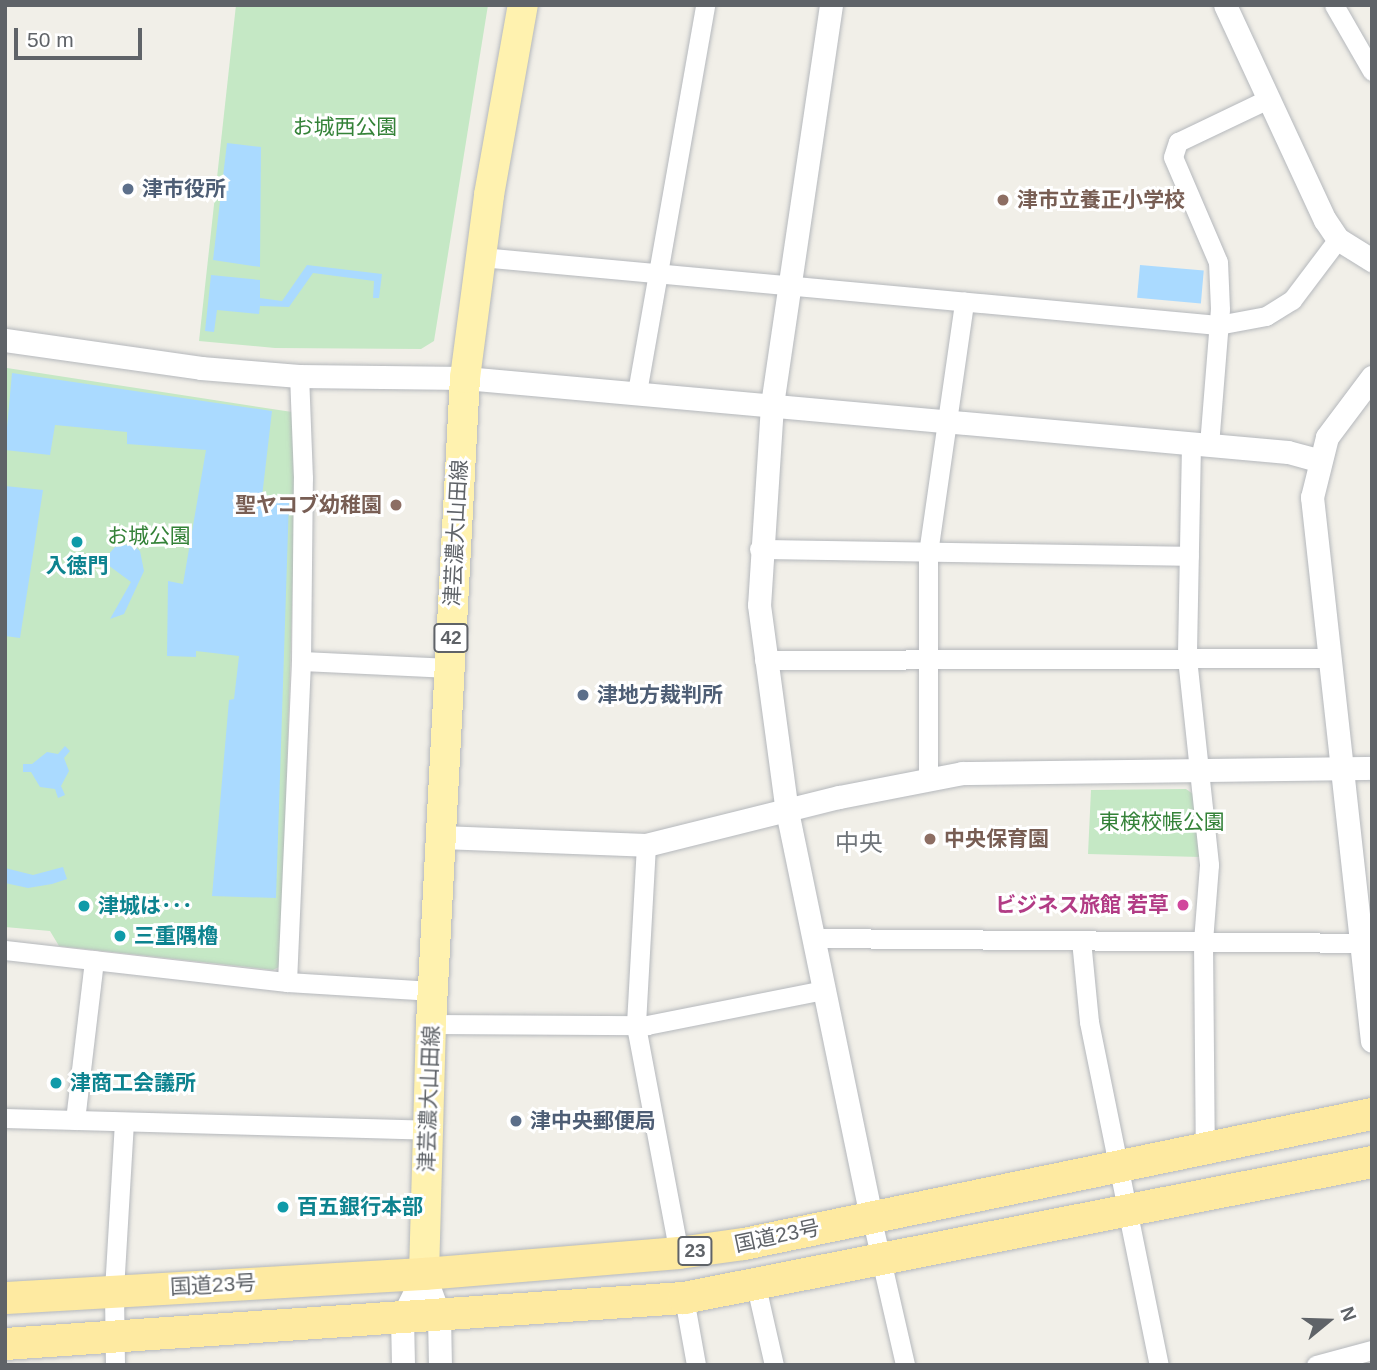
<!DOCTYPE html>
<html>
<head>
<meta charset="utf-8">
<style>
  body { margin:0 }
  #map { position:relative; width:1377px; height:1370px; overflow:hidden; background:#f1efe8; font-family:Arial,"Noto Sans JP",sans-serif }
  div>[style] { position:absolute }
  .green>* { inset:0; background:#c5e8c5 }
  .water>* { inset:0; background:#aadaff; transform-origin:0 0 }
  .roads { filter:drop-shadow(0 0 2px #b5b8bc) drop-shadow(0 0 2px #b5b8bc) }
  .minor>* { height:19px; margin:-9.5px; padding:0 9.5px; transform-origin:9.5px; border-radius:9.5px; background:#fff }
  .tertiary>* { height:23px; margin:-11.5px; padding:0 11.5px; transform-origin:11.5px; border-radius:11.5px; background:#fff }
  .primary>* { height:30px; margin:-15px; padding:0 15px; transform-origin:15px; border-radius:15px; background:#fff2af }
  .trunk>* { height:32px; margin:-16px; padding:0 16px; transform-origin:16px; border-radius:16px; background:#feeaa1 }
  .dots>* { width:19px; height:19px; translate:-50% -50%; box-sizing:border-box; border:4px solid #fff; border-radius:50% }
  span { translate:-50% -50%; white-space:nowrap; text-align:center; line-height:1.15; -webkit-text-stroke:6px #fff; paint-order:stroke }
  .shield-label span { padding:2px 5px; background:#fff; border:2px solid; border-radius:5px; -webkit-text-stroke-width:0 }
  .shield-label { font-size:19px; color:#5f6368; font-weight:700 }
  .park-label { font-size:21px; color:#348238 }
  .service-label { font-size:21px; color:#4e5e75; font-weight:700 }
  .left { translate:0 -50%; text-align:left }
  .education-label { font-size:21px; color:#785e54; font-weight:700 }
  .right { translate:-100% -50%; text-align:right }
  .street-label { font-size:21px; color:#5f6368 }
  .culture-label { font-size:21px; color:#0d838f; font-weight:700 }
  .hotel-label { font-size:21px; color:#b23c85; font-weight:700 }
  .quarter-label { font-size:24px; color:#70757a }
  .frame { position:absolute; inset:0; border:7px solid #5f6368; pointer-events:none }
  .north { position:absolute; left:1293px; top:1286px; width:70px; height:70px; -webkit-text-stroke:5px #fff; paint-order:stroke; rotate:71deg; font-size:19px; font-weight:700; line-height:28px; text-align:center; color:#5f6368 }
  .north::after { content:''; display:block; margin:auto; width:24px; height:32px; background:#5f6368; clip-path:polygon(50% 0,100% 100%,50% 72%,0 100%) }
  .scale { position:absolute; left:14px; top:28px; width:128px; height:32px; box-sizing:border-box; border:4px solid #5f6368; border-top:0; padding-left:9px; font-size:21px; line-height:24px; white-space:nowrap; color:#5f6368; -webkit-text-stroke:5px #fff; paint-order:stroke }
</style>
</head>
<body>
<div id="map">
  <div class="green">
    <div style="clip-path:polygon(236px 5px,488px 5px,434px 341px,421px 349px,275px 348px,199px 341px)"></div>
    <div style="clip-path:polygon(7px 368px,292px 412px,295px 510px,281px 966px,273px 970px,59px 946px,50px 931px,5px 927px)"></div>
    <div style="clip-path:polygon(1186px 789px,1193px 794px,1200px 857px,1088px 854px,1091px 790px)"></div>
  </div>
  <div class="water">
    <div style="clip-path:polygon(227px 143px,261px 147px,260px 267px,213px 260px)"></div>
    <div style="clip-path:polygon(307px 265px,382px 274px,379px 298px,373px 298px,374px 281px,313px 273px,289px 307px,260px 306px,259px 314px,217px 310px,214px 332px,205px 331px,211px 275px,260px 280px,260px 298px,282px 301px)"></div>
    <div style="left:1140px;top:265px;width:64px;height:33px;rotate:5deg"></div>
    <div style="clip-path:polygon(12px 373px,272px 411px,262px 497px,289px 501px,276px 898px,212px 896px,229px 700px,234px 699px,239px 656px,196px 651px,196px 657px,167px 656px,168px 581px,183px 584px,206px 450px,127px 444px,127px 432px,55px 425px,50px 455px,5px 450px)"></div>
    <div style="clip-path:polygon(5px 486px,43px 490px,20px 638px,5px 636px)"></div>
    <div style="clip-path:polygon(131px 544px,140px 551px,144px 571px,124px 614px,110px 619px,131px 582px,108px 565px,107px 556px,115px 547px)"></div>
    <div style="clip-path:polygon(65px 746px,70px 751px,64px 758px,69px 771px,61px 786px,65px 795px,58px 798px,55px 789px,40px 787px,31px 772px,23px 772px,23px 764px,32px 764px,47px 752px,58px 754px)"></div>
    <div style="clip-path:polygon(63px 867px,67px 879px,52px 884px,28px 888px,5px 883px,5px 868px,33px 875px)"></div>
  </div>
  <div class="roads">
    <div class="minor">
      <div style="left:1334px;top:5px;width:76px;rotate:60.1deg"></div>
      <div style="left:481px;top:257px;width:740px;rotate:5.27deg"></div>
      <div style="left:1218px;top:325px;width:49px;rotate:-10.6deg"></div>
      <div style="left:1266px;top:316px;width:31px;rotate:-32deg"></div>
      <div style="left:1292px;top:300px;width:76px;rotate:-53deg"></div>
      <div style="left:637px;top:392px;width:393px;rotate:-80deg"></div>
      <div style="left:1191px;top:444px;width:214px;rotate:91.1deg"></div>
      <div style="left:1187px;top:658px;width:208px;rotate:83.9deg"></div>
      <div style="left:1209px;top:865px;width:76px;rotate:94.5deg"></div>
      <div style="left:1203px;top:941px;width:209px;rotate:89.5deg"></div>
      <div style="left:1209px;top:445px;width:136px;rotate:-85.4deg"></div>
      <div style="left:1220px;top:309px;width:47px;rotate:-92.4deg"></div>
      <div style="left:1218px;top:262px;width:114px;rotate:-113.2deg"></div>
      <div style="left:1173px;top:157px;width:16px;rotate:-72deg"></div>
      <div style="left:1178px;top:142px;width:100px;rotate:-25.5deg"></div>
      <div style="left:759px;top:549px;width:430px;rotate:0.9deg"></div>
      <div style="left:764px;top:660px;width:565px;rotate:-0.2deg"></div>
      <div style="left:301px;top:661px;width:150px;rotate:2.7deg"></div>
      <div style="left:928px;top:778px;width:225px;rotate:-90deg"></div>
      <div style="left:928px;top:553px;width:254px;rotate:-81.8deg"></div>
      <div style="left:646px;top:845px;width:181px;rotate:93.2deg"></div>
      <div style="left:636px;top:1026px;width:231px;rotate:79.3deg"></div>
      <div style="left:813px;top:938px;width:559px;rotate:0.51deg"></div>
      <div style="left:1081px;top:940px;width:82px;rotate:84.4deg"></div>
      <div style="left:1089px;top:1022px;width:350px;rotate:78.5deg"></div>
      <div style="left:5px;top:950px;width:284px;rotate:6.5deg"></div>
      <div style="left:287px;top:982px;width:146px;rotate:3.5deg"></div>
      <div style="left:287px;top:982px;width:321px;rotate:-87.5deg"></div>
      <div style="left:301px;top:661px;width:183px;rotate:-89.4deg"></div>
      <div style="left:303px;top:478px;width:102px;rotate:-92.2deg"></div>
      <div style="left:431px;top:1024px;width:216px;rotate:0.3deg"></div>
      <div style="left:647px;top:1025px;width:180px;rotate:-11.2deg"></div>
      <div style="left:5px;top:1118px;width:423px;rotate:1.6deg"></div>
      <div style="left:75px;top:1120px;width:161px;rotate:-83.2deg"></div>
      <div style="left:871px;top:1216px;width:153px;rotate:77.1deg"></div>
      <div style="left:756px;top:1286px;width:81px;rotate:77.2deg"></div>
      <div style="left:684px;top:1298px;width:68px;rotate:79.8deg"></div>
      <div style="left:115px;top:1365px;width:75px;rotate:-90.8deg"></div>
      <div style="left:114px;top:1290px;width:166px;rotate:-86.6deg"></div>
      <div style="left:1316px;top:1365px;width:58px;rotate:-15deg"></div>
    </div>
    <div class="tertiary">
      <div style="left:831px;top:5px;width:404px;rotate:98.4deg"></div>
      <div style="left:772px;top:405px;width:200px;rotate:93.7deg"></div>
      <div style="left:759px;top:605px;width:208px;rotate:82.3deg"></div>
      <div style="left:787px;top:811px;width:414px;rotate:78.3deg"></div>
      <div style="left:1225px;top:5px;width:237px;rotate:65.1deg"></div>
      <div style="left:1325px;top:220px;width:23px;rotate:56deg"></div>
      <div style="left:1338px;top:239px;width:40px;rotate:32deg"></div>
      <div style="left:5px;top:340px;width:198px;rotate:8.1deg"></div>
      <div style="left:201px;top:368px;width:98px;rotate:4.7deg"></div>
      <div style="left:299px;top:376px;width:166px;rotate:0.7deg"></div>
      <div style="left:465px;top:378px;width:826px;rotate:5.14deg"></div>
      <div style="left:1288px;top:452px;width:31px;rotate:15deg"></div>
      <div style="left:1372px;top:377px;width:75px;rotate:126.9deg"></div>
      <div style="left:1327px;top:437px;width:62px;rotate:104deg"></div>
      <div style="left:1312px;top:497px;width:547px;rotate:83.71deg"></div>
      <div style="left:441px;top:837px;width:205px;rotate:2.2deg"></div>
      <div style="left:646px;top:845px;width:199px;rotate:-14deg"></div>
      <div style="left:839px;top:797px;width:125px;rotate:-11deg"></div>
      <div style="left:962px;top:773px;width:410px;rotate:-0.7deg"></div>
      <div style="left:424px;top:1274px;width:44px;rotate:69.9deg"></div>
      <div style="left:439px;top:1315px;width:50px;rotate:88.9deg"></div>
      <div style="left:403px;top:1365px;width:47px;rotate:-91.2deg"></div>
      <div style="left:402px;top:1318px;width:49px;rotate:-63.4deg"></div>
    </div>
    <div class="primary">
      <div style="left:424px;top:1274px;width:250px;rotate:-88.4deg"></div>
      <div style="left:431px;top:1024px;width:647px;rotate:-86.99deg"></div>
      <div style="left:465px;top:378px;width:185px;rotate:-82.5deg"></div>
      <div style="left:489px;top:195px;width:193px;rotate:-79.9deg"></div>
    </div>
    <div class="trunk">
      <div style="left:5px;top:1298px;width:420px;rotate:-3.3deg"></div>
      <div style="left:424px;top:1274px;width:256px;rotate:-4.7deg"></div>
      <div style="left:679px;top:1253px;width:66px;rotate:-7.9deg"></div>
      <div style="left:744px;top:1244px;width:641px;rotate:-11.7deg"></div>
      <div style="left:5px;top:1344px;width:681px;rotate:-3.88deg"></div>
      <div style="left:684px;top:1298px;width:701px;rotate:-11.18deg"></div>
    </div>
  </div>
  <div class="dots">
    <div style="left:128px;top:189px;background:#5c6f8a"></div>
    <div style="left:1003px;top:200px;background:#8d6e63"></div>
    <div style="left:396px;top:505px;background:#8d6e63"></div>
    <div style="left:77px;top:542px;background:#0f9aa8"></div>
    <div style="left:583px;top:695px;background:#5c6f8a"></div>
    <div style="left:930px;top:839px;background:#8d6e63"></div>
    <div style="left:1183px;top:905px;background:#d1479c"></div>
    <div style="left:84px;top:906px;background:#0f9aa8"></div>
    <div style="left:120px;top:936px;background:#0f9aa8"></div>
    <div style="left:56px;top:1083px;background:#0f9aa8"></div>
    <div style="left:516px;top:1121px;background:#5c6f8a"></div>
    <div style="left:283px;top:1207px;background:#0f9aa8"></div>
  </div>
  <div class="shield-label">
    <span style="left:451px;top:638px">42</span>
    <span style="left:695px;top:1251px">23</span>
  </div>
  <div class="park-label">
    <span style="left:345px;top:127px">お城西公園</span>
    <span style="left:149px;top:536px">お城公園</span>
    <span style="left:1162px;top:822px">東検校帳公園</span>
  </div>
  <div class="service-label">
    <span class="left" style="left:142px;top:189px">津市役所</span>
    <span class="left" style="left:597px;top:695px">津地方裁判所</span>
    <span class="left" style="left:530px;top:1121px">津中央郵便局</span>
  </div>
  <div class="education-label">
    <span class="left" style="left:1017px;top:200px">津市立養正小学校</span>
    <span class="right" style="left:382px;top:505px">聖ヤコブ幼稚園</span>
    <span class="left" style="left:944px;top:839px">中央保育園</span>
  </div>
  <div class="street-label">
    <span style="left:456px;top:533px;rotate:-87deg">津芸濃大山田線</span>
    <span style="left:429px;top:1099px;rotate:-88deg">津芸濃大山田線</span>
    <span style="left:777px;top:1236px;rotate:-12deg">国道23号</span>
    <span style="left:213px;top:1285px;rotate:-3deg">国道23号</span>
  </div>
  <div class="culture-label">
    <span style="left:77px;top:566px">入徳門</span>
    <span class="left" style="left:98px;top:906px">津城は･･･</span>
    <span class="left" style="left:134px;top:936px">三重隅櫓</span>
    <span class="left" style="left:70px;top:1083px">津商工会議所</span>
    <span class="left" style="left:297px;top:1207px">百五銀行本部</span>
  </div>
  <div class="hotel-label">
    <span class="right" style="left:1169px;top:905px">ビジネス旅館 若草</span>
  </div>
  <div class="quarter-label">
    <span style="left:859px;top:843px">中央</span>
  </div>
  <div class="frame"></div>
  <div class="north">N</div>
  <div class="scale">50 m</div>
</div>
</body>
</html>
